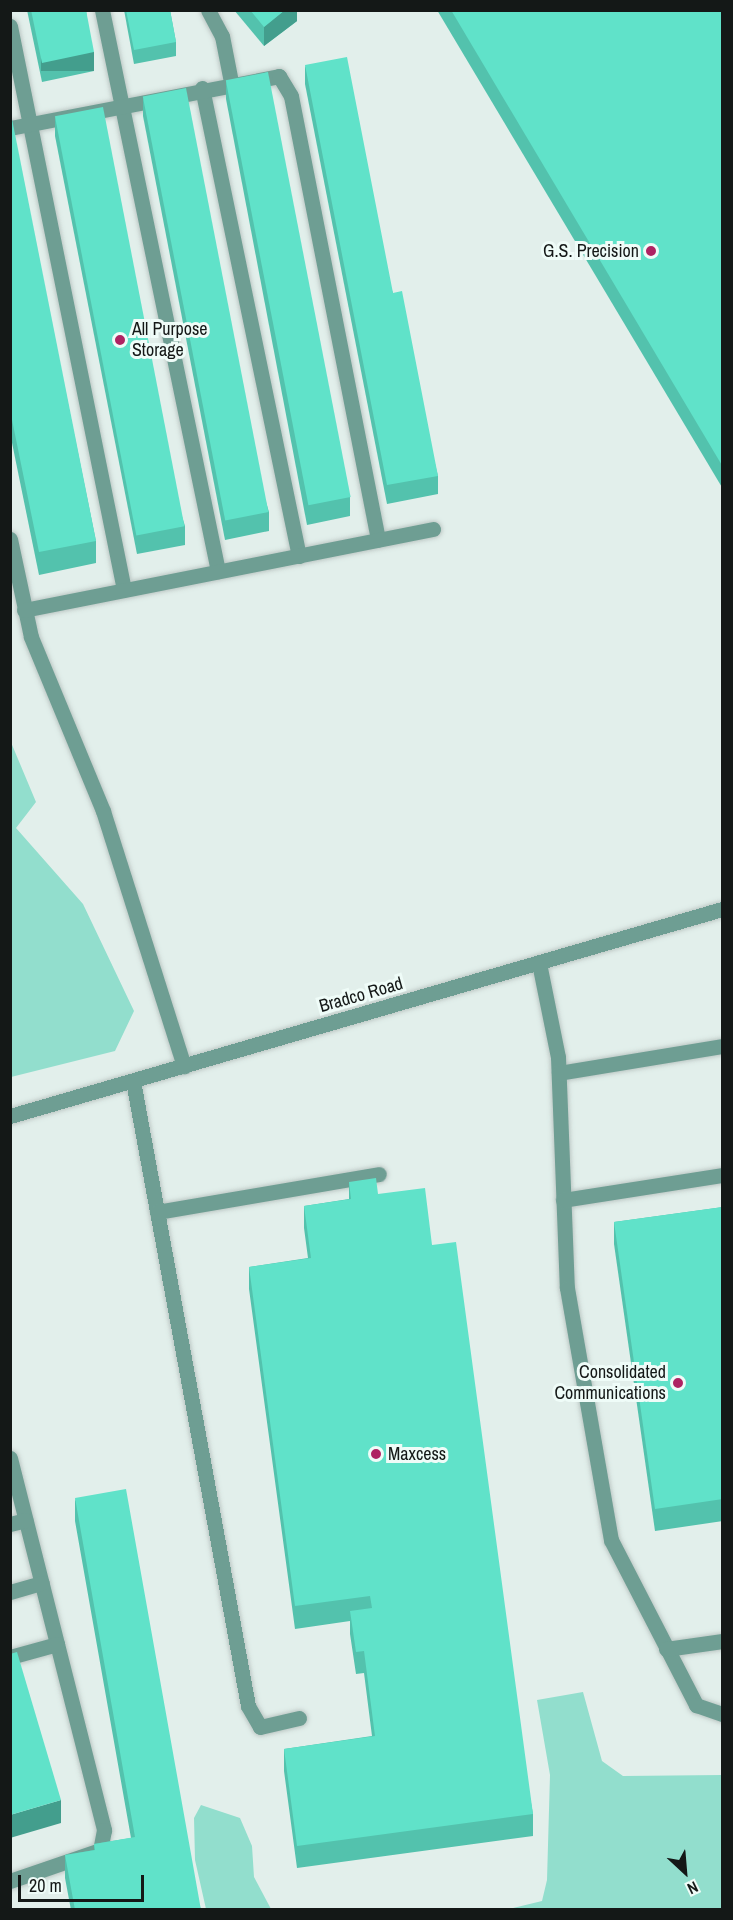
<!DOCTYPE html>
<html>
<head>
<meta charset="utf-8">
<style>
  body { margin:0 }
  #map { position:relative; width:733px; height:1920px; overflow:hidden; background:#e2efeb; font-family:"Archivo Narrow",sans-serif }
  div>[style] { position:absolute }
  .green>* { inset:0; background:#92decd }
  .roads { filter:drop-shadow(0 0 2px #bdc8c5) drop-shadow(0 0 2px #bdc8c5) }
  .lane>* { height:15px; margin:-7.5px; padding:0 7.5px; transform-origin:7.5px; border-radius:7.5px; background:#6e9e93 }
  .street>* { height:15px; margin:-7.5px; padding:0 7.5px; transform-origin:7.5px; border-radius:7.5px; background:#6e9e93 }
  .wall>* { inset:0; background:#53c2ad }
  .shaded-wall>* { inset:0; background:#439e8d; transform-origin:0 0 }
  .building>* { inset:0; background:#60e2c9; transform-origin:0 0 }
  .dots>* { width:16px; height:16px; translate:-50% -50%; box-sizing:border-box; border:3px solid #effcf8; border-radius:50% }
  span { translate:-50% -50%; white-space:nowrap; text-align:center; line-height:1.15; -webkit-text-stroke:6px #effcf8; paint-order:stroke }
  .poi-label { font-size:18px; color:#141817 }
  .right { translate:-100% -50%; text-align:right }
  .left { translate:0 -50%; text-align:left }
  .street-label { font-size:18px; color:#141817 }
  .frame { position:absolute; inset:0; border:12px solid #141817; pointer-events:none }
  .north { position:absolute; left:655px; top:1842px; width:60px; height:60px; -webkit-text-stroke:4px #effcf8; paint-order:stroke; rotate:154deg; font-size:16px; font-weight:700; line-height:24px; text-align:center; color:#141817 }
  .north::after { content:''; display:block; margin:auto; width:21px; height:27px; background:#141817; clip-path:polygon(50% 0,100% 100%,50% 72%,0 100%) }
  .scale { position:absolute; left:18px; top:1875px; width:126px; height:27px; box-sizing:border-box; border:3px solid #141817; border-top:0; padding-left:8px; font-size:18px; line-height:21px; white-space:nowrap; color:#141817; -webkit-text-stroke:4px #effcf8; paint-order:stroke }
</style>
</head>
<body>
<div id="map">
  <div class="green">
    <div style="clip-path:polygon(10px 740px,36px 802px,16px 828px,83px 904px,134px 1011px,115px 1051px,11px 1077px)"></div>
    <div style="clip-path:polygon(583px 1692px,602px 1761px,623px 1776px,722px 1775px,722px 1909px,509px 1909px,542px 1901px,547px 1880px,550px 1775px,537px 1700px)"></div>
    <div style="clip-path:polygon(201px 1805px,240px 1818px,252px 1846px,254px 1877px,271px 1909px,206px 1909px,195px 1860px,194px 1818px)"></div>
  </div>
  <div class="roads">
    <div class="lane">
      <div style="left:102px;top:10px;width:573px;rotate:78.32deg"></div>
      <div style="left:208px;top:10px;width:30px;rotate:62deg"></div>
      <div style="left:222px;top:36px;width:47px;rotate:78.9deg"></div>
      <div style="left:10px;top:26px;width:575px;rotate:78.57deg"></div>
      <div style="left:202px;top:88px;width:478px;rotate:78.3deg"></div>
      <div style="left:10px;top:128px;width:274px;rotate:-10.9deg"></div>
      <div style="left:279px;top:76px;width:23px;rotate:59deg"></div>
      <div style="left:291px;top:96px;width:452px;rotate:78.9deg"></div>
      <div style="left:10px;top:539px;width:100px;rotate:77.9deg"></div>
      <div style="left:31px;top:637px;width:188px;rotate:67.5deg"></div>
      <div style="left:103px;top:811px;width:268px;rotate:72.4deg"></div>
      <div style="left:24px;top:610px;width:417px;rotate:-11.2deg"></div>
      <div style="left:539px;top:963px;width:96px;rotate:78.6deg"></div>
      <div style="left:558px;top:1057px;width:231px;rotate:87.8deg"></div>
      <div style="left:567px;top:1288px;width:256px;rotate:80.1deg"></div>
      <div style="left:611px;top:1540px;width:186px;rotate:62.7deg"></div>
      <div style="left:696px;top:1705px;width:28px;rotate:19deg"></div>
      <div style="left:559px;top:1073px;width:165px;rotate:-9.4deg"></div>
      <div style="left:133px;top:1081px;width:635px;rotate:79.57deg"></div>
      <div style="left:248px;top:1706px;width:24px;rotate:60deg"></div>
      <div style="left:260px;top:1727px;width:40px;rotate:-13deg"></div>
      <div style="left:563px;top:1200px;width:161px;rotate:-8.9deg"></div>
      <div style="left:157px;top:1212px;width:225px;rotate:-9.7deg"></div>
      <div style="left:10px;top:1458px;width:384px;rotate:75.8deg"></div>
      <div style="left:104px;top:1830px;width:20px;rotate:101deg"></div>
      <div style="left:100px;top:1850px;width:95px;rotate:161deg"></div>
      <div style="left:10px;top:1524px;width:16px;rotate:-14deg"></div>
      <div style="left:10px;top:1592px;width:33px;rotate:-16deg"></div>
      <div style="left:666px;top:1649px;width:57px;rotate:-8.1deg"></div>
      <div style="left:10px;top:1657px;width:49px;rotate:-15.5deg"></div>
    </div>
    <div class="street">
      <div style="left:10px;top:1116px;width:741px;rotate:-16.21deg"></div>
    </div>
  </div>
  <div class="wall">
    <div style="clip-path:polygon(27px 10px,86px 10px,94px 71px,42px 82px)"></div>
    <div style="clip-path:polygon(124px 10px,170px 10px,176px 42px,176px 56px,134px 64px)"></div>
    <div style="clip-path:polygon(234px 10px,297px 10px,297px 21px,264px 46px)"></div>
    <div style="clip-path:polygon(437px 10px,723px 10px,723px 489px)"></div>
    <div style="clip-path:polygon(305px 65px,393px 293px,438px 476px,438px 494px,387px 504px,305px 84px)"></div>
    <div style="clip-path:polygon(226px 80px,350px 497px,350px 516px,307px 525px,226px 99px)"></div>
    <div style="clip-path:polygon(143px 97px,269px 512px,269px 531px,225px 540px,143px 116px)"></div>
    <div style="clip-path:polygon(55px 117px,185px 526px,185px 545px,137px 554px,55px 136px)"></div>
    <div style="clip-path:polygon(10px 120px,96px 541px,96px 563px,39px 575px,10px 433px)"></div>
    <div style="clip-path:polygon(349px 1182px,378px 1194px,432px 1245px,533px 1814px,533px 1836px,297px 1868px,284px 1771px,284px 1749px,372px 1736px,364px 1673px,356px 1674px,350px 1634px,350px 1621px,295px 1629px,249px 1289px,249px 1267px,308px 1258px,304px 1228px,304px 1206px,349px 1199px)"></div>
    <div style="clip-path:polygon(723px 1207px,723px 1521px,655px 1531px,614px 1244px,614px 1222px)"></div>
    <div style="clip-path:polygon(75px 1498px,201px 1910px,71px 1910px,65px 1878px,65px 1855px,94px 1850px,94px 1844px,131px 1838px,75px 1521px)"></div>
  </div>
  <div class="shaded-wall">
    <div style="clip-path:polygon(285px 10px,297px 10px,297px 21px,264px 46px,264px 27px)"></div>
    <div style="left:94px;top:52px;width:19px;height:53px;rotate:90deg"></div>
    <div style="clip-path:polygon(61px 1800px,61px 1823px,10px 1838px,10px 1815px)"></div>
  </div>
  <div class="building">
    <div style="clip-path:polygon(31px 10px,86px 10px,94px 52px,42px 63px)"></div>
    <div style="clip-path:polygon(126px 10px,170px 10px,176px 42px,134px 50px)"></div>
    <div style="clip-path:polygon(250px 10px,285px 10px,264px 27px)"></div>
    <div style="clip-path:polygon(451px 10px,723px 10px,723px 467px)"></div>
    <div style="clip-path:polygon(347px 57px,393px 293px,402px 291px,438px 476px,387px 485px,305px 65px)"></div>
    <div style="left:268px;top:72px;width:433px;height:43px;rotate:79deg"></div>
    <div style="left:186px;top:88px;width:432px;height:44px;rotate:79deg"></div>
    <div style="left:103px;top:107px;width:427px;height:49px;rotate:79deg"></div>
    <div style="clip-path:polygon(12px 119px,96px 541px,39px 552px,10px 410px,10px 120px)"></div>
    <div style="clip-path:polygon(376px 1178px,378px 1194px,425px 1188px,432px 1245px,456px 1242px,533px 1814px,297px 1846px,284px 1749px,375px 1736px,364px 1651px,356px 1652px,350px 1611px,372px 1608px,370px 1596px,295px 1606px,249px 1267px,311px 1258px,304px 1206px,351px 1199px,349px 1182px)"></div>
    <div style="clip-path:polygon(723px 1207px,723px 1499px,655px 1509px,614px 1222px)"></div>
    <div style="clip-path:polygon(126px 1489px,201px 1910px,75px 1910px,65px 1855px,95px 1850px,94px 1844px,135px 1837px,75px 1498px)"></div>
    <div style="clip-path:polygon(17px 1652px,61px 1800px,10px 1815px,10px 1654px)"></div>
  </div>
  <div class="dots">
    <div style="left:651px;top:251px;background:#ae2363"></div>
    <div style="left:120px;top:340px;background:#ae2363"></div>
    <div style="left:678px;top:1383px;background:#ae2363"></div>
    <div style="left:376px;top:1454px;background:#ae2363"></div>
  </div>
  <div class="poi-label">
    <span class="right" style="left:639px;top:251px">G.S. Precision</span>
    <span class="left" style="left:132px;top:340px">All Purpose<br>Storage</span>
    <span class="right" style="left:666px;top:1383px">Consolidated<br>Communications</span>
    <span class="left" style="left:388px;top:1454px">Maxcess</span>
  </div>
  <div class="street-label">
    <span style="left:361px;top:995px;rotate:-16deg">Bradco Road</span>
  </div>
  <div class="frame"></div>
  <div class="north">N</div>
  <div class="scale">20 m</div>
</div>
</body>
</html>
